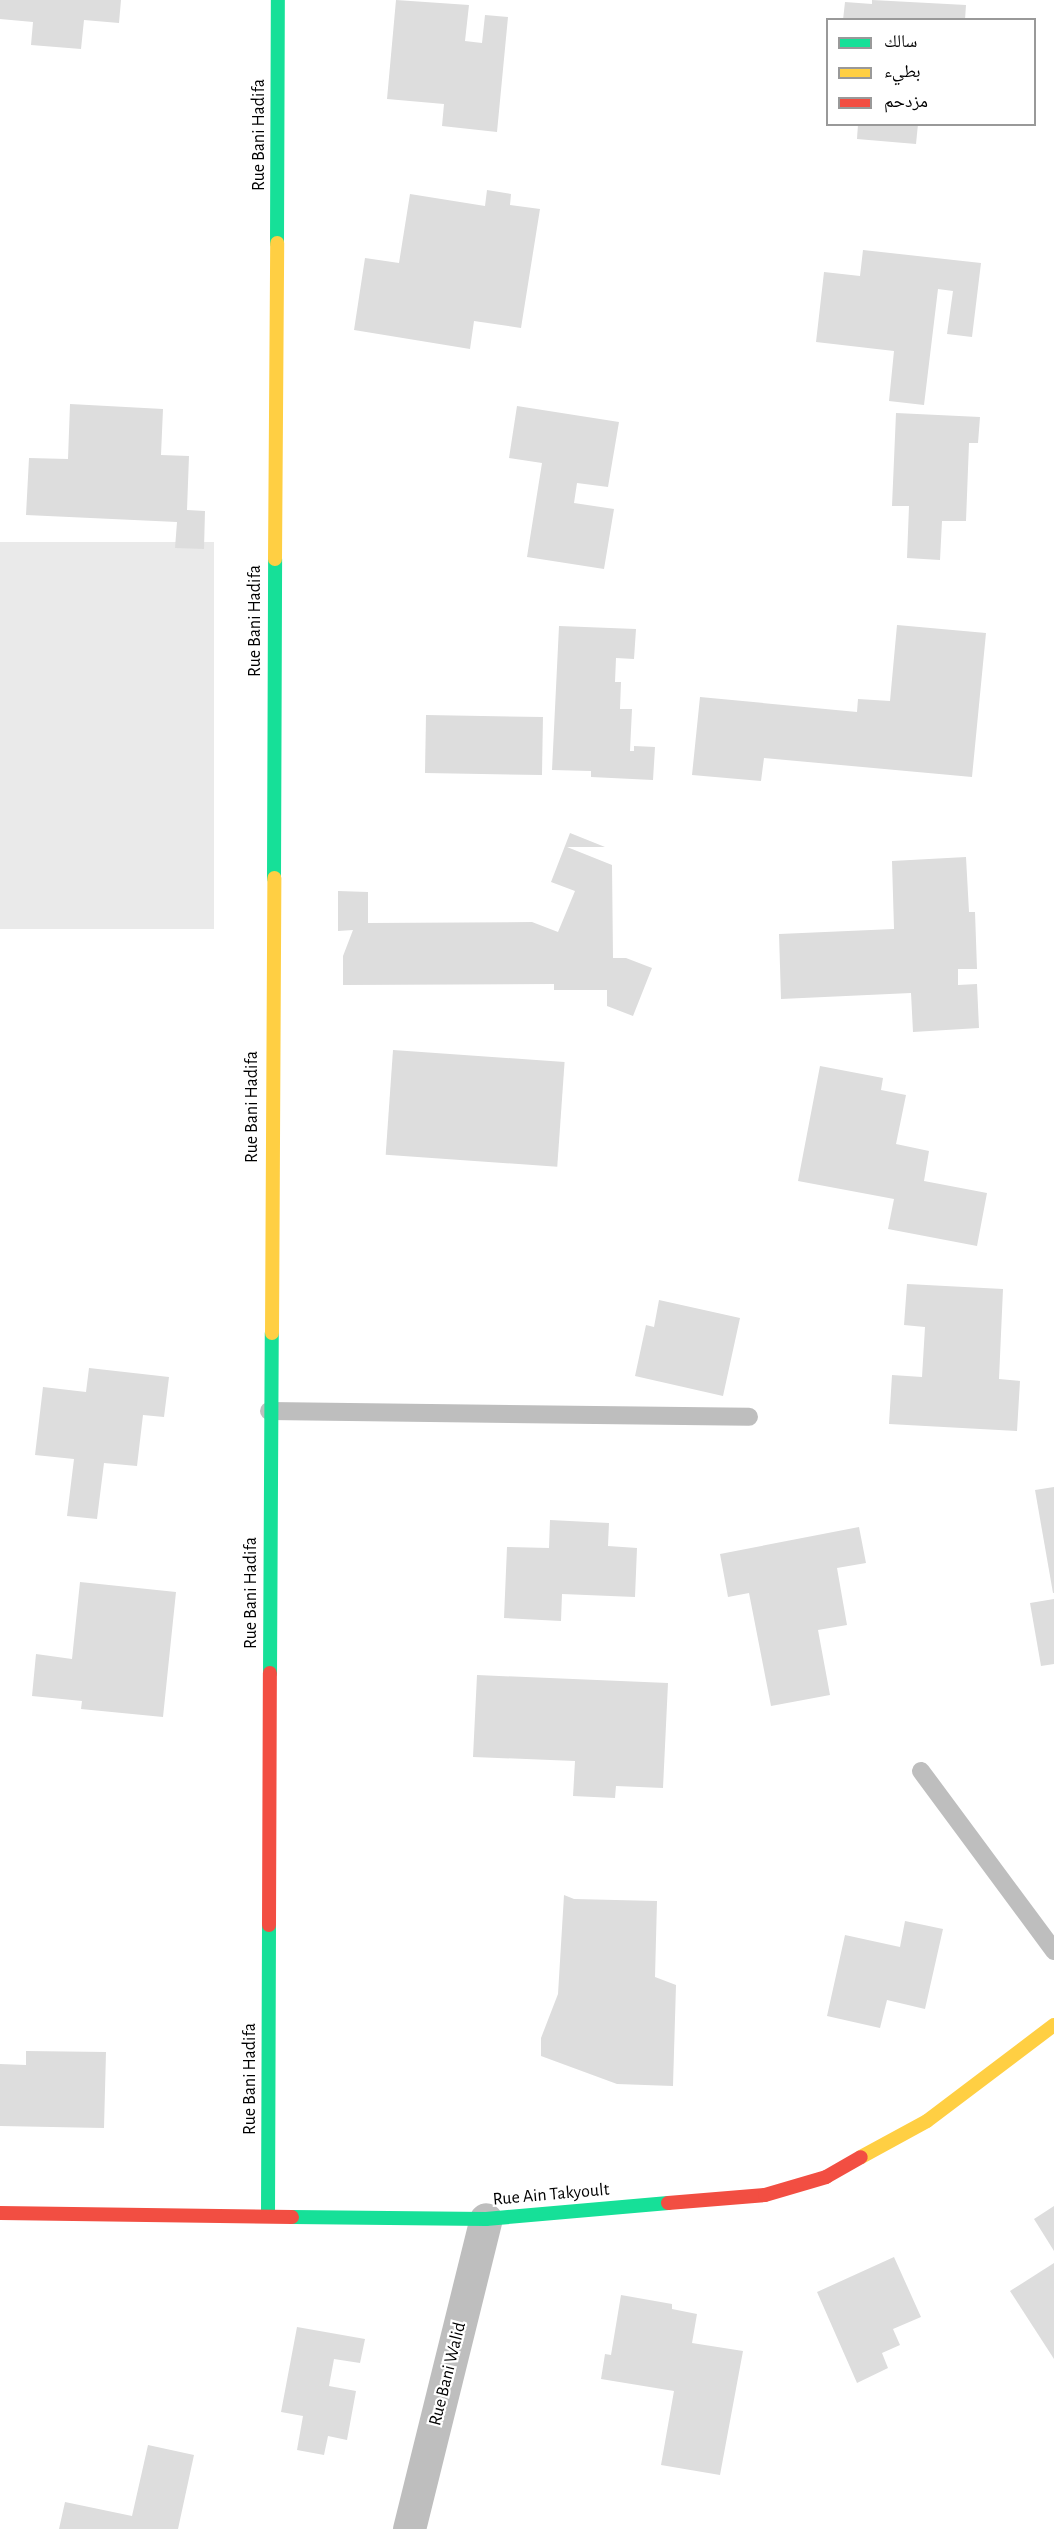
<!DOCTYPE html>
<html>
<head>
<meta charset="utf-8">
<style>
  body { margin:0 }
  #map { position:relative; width:1054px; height:2529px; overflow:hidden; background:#fff; font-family:"Alegreya Sans","Noto Naskh Arabic",sans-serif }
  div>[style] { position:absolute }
  .green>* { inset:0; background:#eaeaea; transform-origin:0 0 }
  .building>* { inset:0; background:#ddd; transform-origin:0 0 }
  .lane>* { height:18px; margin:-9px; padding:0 9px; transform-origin:9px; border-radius:9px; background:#bebebe }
  .street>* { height:33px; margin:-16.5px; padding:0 16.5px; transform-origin:16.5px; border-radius:16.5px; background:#bebebe }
  .fast>* { height:14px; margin:-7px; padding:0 7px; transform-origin:7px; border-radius:7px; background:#16e098 }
  .slow>* { height:14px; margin:-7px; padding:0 7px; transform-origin:7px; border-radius:7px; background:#ffcf43 }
  .jam>* { height:14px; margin:-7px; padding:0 7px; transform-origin:7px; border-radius:7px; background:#f24e42 }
  span { translate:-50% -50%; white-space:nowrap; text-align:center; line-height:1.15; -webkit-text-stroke:4.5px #fff; paint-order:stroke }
  .street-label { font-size:18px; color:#000 }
  .legend { position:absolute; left:826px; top:18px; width:210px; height:108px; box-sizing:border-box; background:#fff; border:2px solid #999; margin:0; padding:8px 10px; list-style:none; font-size:18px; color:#000 }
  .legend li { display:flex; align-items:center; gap:12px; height:30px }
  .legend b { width:30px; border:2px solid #999 }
</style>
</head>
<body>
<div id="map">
  <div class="green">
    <div style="left:0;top:542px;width:214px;height:387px"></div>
  </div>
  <div class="building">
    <div style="clip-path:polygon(0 0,121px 0,119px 23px,84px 20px,81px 49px,31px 45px,33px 22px,0 19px)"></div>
    <div style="clip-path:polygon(396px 0,469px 5px,465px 41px,482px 43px,485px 15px,508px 17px,497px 132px,442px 126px,444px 104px,387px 99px)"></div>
    <div style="clip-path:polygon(872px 0,966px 5px,965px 20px,843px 20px,845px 2px,872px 4px)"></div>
    <div style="clip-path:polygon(858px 124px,918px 124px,916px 144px,857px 139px)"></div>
    <div style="clip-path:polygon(487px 190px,511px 194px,510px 205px,540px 209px,521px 328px,474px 321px,470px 349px,354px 330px,365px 258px,399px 263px,410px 194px,485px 206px)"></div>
    <div style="clip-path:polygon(863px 250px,981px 263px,972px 337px,947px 334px,953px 291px,938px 289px,924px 405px,889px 401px,894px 351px,816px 342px,824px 272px,860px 276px)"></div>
    <div style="clip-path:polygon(70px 404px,163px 409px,161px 455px,189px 456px,187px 510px,205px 511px,204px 549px,175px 548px,177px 522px,26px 515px,29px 458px,68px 459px)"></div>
    <div style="clip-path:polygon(517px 406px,619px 422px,608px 487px,577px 483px,574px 503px,614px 509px,604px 569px,527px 557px,542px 463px,509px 458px)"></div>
    <div style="clip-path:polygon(896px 413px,980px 417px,978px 443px,969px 443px,966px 521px,942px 521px,940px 560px,907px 558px,909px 506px,892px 506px)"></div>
    <div style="clip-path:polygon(897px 625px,986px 633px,972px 777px,764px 758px,761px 781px,692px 775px,700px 697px,857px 712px,858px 699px,890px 701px)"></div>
    <div style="clip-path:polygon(559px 626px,636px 629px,634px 659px,616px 658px,615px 682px,621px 682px,620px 709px,632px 709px,630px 751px,634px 751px,634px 746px,655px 747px,653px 780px,591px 777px,591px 771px,552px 770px)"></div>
    <div style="left:426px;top:715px;width:117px;height:58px;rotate:1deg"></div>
    <div style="clip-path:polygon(570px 833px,605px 847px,567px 847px,612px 865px,613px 958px,626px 958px,652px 968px,633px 1016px,607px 1006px,607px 990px,554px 990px,554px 984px,343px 985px,343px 956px,353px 930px,338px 931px,338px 891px,368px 892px,368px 923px,532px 922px,558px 932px,575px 891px,551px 882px)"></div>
    <div style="clip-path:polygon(966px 857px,969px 912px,975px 912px,977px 969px,958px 969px,958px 985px,977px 984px,979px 1028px,913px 1032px,911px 993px,781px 999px,779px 934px,894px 929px,892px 861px)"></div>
    <div style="left:393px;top:1050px;width:172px;height:105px;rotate:4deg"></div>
    <div style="clip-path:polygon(820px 1066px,883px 1078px,881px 1090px,906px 1095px,896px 1144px,929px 1151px,924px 1181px,987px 1193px,977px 1246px,888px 1229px,894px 1199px,798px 1181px)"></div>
    <div style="clip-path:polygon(907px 1284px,1003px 1289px,999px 1379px,1020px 1381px,1017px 1431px,889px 1424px,892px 1375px,922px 1377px,925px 1327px,904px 1325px)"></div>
    <div style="clip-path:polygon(659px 1300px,740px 1318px,723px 1396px,635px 1376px,646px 1325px,654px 1327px)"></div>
    <div style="clip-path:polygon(89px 1368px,169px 1377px,164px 1417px,143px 1415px,137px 1466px,104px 1463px,97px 1519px,67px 1516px,74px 1459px,35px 1455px,43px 1387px,86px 1392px)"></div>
    <div style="clip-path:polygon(1054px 1487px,1054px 1593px,1053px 1593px,1035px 1490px)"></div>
    <div style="clip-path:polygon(550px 1520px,609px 1523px,608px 1546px,637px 1548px,635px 1597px,562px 1594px,561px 1621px,504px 1618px,507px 1547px,549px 1548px)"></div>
    <div style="clip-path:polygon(859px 1527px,866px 1563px,837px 1568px,847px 1625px,818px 1630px,830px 1695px,771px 1706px,749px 1593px,728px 1597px,720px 1554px)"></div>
    <div style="clip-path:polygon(80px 1582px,176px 1592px,163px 1717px,81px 1709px,82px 1701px,32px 1696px,36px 1654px,72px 1659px)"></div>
    <div style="clip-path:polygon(1054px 1599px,1054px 1664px,1041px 1666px,1030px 1603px)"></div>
    <div style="clip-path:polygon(477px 1675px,668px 1683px,663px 1788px,616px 1786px,615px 1798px,573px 1796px,575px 1761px,473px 1757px)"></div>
    <div style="clip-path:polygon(564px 1895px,574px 1899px,657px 1901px,655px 1977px,676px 1985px,673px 2086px,617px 2084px,541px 2056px,541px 2038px,558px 1994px)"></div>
    <div style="clip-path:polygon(905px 1921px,943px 1929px,925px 2009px,887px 2000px,880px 2028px,827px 2016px,845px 1935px,900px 1947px)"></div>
    <div style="clip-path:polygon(26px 2051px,106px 2052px,104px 2128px,0 2126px,0 2064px,26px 2065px)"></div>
    <div style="clip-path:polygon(1054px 2206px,1054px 2251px,1034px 2219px)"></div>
    <div style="clip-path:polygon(894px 2257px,921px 2317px,893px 2329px,900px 2345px,882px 2353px,888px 2368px,857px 2383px,817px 2292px)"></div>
    <div style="clip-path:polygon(1054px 2263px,1054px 2359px,1010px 2291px)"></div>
    <div style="clip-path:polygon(621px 2295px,672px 2304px,672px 2309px,697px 2314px,692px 2343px,743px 2351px,720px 2475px,661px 2465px,674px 2391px,601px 2379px,605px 2354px,611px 2355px)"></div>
    <div style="clip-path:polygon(297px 2327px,365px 2339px,360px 2363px,334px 2359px,329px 2386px,356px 2391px,347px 2440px,328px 2436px,324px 2455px,297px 2450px,303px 2416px,281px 2412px)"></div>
    <div style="clip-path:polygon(148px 2445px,194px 2455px,178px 2529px,59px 2529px,65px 2502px,132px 2516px)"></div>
  </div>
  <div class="lane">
    <div style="left:269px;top:1411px;width:480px;rotate:0.7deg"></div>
    <div style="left:921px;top:1771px;width:224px;rotate:53.5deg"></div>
  </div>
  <div class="street">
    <div style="left:409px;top:2529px;width:319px;rotate:-76.1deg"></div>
  </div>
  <div class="fast">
    <div style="left:277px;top:243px;width:243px;rotate:-89.8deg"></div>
    <div style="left:274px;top:878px;width:319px;rotate:-89.8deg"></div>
    <div style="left:270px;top:1673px;width:340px;rotate:-89.7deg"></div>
    <div style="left:268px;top:2215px;width:290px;rotate:-89.8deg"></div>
    <div style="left:292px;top:2217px;width:194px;rotate:0.6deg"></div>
    <div style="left:486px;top:2219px;width:183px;rotate:-5deg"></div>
  </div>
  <div class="slow">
    <div style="left:275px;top:559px;width:316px;rotate:-89.6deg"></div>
    <div style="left:272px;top:1333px;width:455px;rotate:-89.7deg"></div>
    <div style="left:861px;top:2157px;width:75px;rotate:-28.6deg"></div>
    <div style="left:927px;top:2121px;width:159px;rotate:-37.1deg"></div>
  </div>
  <div class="jam">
    <div style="left:269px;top:1925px;width:252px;rotate:-89.8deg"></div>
    <div style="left:668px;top:2203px;width:97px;rotate:-4.7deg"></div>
    <div style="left:765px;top:2195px;width:64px;rotate:-16.4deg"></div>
    <div style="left:826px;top:2177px;width:40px;rotate:-29.7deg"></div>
    <div style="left:0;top:2213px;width:292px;rotate:0.8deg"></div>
  </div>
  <div class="street-label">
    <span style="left:259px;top:135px;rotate:-90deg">Rue Bani Hadifa</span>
    <span style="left:255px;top:621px;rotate:-90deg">Rue Bani Hadifa</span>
    <span style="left:252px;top:1107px;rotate:-90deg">Rue Bani Hadifa</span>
    <span style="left:251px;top:1593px;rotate:-90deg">Rue Bani Hadifa</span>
    <span style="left:250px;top:2079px;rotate:-90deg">Rue Bani Hadifa</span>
    <span style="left:551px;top:2195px;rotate:-5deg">Rue Ain Takyoult</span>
    <span style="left:448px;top:2374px;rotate:-76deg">Rue Bani Walid</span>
  </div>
  <ul class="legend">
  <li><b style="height:8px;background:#16e098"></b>سالك</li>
  <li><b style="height:8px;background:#ffcf43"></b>بطيء</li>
  <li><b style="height:8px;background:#f24e42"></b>مزدحم</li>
  </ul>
</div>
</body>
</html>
